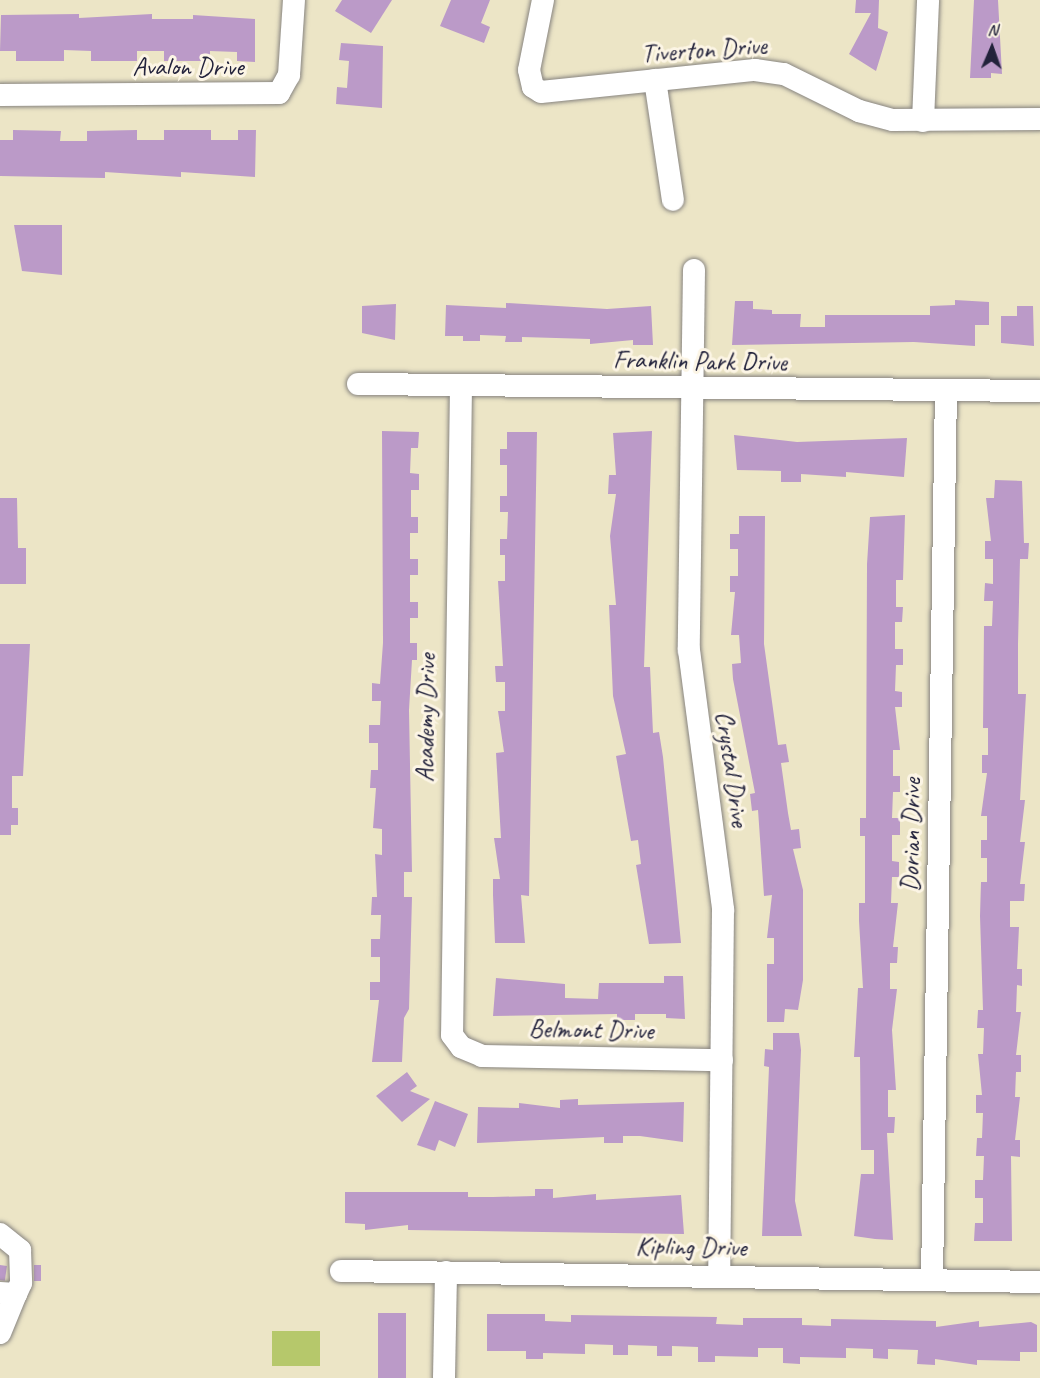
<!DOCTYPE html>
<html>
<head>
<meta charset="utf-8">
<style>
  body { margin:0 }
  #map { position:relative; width:1040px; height:1378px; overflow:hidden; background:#ece5c6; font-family:Caveat,sans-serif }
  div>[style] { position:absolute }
  .green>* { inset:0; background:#b6c86b; transform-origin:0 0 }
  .building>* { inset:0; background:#bb9ac8; transform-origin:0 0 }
  .roads { filter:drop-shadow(0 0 2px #878480) drop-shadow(0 0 2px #878480) }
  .minor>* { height:22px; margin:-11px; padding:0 11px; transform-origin:11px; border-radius:11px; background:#fff }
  span { translate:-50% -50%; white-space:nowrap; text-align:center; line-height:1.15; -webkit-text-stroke:6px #fcf5e5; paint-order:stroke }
  .street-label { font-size:26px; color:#22223b }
  .north { position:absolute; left:962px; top:18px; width:60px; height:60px; -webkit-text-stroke:4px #fcf5e5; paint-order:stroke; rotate:2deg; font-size:16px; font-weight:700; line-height:24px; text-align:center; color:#22223b }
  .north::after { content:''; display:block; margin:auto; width:21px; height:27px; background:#22223b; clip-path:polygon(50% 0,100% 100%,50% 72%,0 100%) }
</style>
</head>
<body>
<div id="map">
  <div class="green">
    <div style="left:272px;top:1331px;width:48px;height:35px"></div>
  </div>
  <div class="building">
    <div style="clip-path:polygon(342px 0,392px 0,371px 33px,335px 11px)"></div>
    <div style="clip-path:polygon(451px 0,490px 0,481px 23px,490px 27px,484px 43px,440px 26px)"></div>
    <div style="clip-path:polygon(856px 0,879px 0,878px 28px,888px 32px,876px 71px,849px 54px,871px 13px,855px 13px)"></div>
    <div style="clip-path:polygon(974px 0,998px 0,1002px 74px,991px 73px,991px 78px,970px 78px)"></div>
    <div style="clip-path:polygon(79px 14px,79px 18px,152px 14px,152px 19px,193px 19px,193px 15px,255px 19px,255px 62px,237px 61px,237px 52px,210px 51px,210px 61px,164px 61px,164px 51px,137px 51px,137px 61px,91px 61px,91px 51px,64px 50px,64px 61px,16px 61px,16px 51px,0 51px,1px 15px)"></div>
    <div style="clip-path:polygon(341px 43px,383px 46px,382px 108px,336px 104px,337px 87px,347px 88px,349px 61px,339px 60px)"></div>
    <div style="clip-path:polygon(13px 130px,61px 131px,60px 141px,87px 141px,87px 131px,137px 130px,137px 140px,164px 140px,164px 130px,211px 130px,211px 140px,238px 140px,238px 130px,256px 130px,255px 177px,181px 172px,181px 177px,105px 172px,105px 178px,0 176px,0 140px,13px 140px)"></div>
    <div style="clip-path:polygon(14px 225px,62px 225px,62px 275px,22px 271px)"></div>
    <div style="clip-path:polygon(955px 300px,989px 302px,989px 325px,975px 325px,975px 346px,914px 342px,732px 345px,735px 301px,753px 301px,753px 309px,772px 310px,772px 314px,801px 314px,800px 327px,825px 327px,825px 315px,930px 315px,930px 306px,955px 305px)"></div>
    <div style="clip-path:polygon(506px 303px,607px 309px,651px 306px,653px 345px,633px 345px,633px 340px,590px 344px,590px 339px,522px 337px,522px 342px,505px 342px,506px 336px,480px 335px,480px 341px,463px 341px,463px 336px,445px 336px,446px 305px,506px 308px)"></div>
    <div style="clip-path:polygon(396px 304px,395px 340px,362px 333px,362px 306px)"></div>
    <div style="clip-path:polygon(1017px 306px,1033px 306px,1034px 346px,1001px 343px,1001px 316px,1017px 316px)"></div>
    <div style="clip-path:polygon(382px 431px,419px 432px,418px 448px,411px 448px,410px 473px,419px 474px,419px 490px,411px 490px,411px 517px,418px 517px,418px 533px,410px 533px,410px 559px,418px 559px,418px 575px,410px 575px,410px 602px,418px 602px,418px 618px,410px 618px,410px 643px,417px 643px,417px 660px,412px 660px,409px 710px,412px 872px,404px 872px,404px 897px,412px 897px,409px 1009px,404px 1018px,402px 1062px,372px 1062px,379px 1000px,370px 1000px,370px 982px,380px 982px,380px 957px,371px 957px,371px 939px,380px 939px,381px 915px,371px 915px,372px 897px,377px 897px,375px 854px,382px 855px,382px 829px,373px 828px,376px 788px,370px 788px,371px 770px,378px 770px,378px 743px,369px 743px,369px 725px,380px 725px,381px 701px,372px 701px,372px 683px,380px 684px,383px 643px)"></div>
    <div style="clip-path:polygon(652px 431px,644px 667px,650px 667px,653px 733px,659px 732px,663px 757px,681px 943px,649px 944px,636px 865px,641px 864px,638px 840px,631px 841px,616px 756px,626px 754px,613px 696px,609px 605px,616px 605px,610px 536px,616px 494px,608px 494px,609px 475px,616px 475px,613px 433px)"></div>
    <div style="clip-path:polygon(507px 432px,537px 432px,529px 896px,521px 895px,525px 943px,495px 943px,493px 895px,493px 879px,500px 879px,494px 838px,501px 838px,496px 753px,504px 752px,498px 711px,505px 711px,505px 682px,496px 682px,495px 666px,503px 666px,498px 581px,505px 581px,505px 555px,500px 555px,500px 539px,507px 539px,508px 512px,500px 512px,500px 496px,507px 496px,507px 465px,500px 465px,500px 449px,507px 449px)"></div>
    <div style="clip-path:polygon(734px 435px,797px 442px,907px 438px,904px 477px,846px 472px,846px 477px,801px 474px,801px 482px,781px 482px,781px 471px,737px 470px)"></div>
    <div style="clip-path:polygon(995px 480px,1022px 481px,1024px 543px,1029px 543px,1028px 559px,1020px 559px,1018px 644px,1018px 694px,1026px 694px,1020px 800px,1025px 800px,1020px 842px,1025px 842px,1020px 884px,1025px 884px,1024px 901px,1010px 901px,1010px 927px,1019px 927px,1017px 969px,1022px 969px,1022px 986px,1017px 985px,1016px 1012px,1021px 1012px,1016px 1055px,1021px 1055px,1021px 1072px,1016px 1072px,1015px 1097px,1020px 1097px,1015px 1140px,1020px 1140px,1020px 1157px,1011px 1156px,1012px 1241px,974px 1241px,975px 1223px,983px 1223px,983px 1198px,975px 1198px,975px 1180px,983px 1180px,984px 1156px,976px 1156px,977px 1138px,982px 1138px,983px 1113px,976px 1113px,976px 1095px,982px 1095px,978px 1054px,983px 1054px,984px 1028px,977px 1028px,978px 1010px,983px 1010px,980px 916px,981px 882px,987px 882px,987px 858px,981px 858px,981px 840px,987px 840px,987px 816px,981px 816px,987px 773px,982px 773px,982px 755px,988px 755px,988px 728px,983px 728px,984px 626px,992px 626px,993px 601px,984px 601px,985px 583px,993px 584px,993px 559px,985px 559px,985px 541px,991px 541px,986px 498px,994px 498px)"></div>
    <div style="clip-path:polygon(0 498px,17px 498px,18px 548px,26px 548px,26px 584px,0 584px)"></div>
    <div style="clip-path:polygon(905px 515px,903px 580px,896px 580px,896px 607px,903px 607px,902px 622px,895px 622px,895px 649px,903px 649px,903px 665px,896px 665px,895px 691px,902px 692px,902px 707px,895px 707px,900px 750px,893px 750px,893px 776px,900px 776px,900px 792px,893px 792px,892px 818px,900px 818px,900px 835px,892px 835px,892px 861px,899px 862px,899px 877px,892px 877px,891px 903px,898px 903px,893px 947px,898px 947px,897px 963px,890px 963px,890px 989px,897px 989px,892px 1030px,896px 1090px,888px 1090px,888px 1117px,895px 1117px,894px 1133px,887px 1133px,893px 1240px,875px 1239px,854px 1236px,861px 1174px,874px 1174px,874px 1150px,861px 1150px,860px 1057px,854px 1057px,858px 988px,863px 988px,859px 921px,859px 903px,865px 903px,865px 836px,860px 836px,860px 818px,866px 818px,867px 564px,870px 517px)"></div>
    <div style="clip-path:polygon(739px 516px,765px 516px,764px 644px,778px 745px,786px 744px,789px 762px,781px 763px,788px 813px,791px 830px,799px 829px,801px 848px,793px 849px,803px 890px,803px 980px,798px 1010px,785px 1009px,784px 1022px,767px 1022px,767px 964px,774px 964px,774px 938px,767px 938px,772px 895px,764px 896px,758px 810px,752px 811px,750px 794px,755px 793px,733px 679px,732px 664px,741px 663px,739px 635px,731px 635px,735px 592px,730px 592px,730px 576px,738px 576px,738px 549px,730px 549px,730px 534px,739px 534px)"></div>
    <div style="clip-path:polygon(0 644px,30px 644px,23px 776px,12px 776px,12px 808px,18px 808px,18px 825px,11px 825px,11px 835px,0 835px)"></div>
    <div style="clip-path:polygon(664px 976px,683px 976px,685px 1019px,666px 1018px,666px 1014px,635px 1014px,635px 1020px,617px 1020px,617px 1014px,493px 1016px,496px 978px,565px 984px,565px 998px,598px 999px,599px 983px,664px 983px)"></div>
    <div style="clip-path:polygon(773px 1033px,799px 1033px,801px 1050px,795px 1201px,802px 1236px,762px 1236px,769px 1067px,764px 1066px,765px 1049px,773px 1050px)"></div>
    <div style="clip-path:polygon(407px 1072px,417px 1086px,410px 1091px,430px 1099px,402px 1122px,376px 1096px)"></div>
    <div style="clip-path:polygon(578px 1099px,578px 1105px,684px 1102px,683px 1142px,640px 1136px,623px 1136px,623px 1143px,604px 1143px,604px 1137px,477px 1143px,478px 1107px,519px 1108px,519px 1103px,560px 1108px,560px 1100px)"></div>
    <div style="clip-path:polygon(435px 1101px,468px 1114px,455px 1147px,439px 1140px,435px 1151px,417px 1145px)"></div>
    <div style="clip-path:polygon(535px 1189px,553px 1189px,553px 1198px,596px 1194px,596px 1200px,681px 1195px,684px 1234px,408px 1230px,408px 1225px,365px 1230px,365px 1224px,345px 1223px,345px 1192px,468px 1192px,468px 1197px,493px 1197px,535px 1196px)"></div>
    <div style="left:0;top:1265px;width:7px;height:15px;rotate:8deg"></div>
    <div style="left:34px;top:1265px;width:7px;height:16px"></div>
    <div style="left:378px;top:1313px;width:28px;height:65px"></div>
    <div style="clip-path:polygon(487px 1314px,545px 1314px,545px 1321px,571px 1322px,571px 1315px,717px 1317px,716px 1324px,743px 1325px,743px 1318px,802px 1318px,802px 1325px,831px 1326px,831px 1319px,936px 1321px,936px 1327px,979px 1321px,979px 1327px,1031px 1322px,1037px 1325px,1037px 1352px,1020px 1352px,1020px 1361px,977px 1360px,977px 1365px,935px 1359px,935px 1365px,917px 1364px,918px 1350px,888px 1349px,888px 1359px,873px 1358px,873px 1349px,846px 1348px,846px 1358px,800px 1357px,800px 1364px,783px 1363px,783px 1348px,758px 1348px,758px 1357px,715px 1356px,715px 1362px,698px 1362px,698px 1347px,672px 1346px,672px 1356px,657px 1356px,657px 1346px,628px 1345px,628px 1355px,613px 1355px,613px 1345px,585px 1344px,585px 1354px,543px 1353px,543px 1359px,526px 1359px,526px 1351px,487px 1351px)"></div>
  </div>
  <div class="roads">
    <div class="minor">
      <div style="left:543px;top:0;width:71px;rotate:101.3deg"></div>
      <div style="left:529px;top:70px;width:17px;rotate:77deg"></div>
      <div style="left:533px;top:87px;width:9px;rotate:32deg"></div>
      <div style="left:541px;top:92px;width:215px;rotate:-5.9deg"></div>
      <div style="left:755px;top:70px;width:29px;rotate:8deg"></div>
      <div style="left:784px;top:74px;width:84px;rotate:26.3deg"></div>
      <div style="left:859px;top:111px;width:35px;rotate:15deg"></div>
      <div style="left:893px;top:120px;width:147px;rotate:-0.4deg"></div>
      <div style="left:655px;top:80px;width:121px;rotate:81.5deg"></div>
      <div style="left:0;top:95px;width:279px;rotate:-0.4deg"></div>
      <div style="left:279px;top:93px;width:21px;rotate:-61deg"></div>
      <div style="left:289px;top:75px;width:75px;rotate:-86.2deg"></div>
      <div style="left:923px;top:121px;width:121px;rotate:-87.6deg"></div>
      <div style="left:694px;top:270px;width:380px;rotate:90.8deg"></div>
      <div style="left:689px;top:650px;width:262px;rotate:82.5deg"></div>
      <div style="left:723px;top:910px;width:366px;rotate:90.6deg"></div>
      <div style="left:358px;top:384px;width:682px;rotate:0.59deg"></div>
      <div style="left:461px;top:386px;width:649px;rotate:90.79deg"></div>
      <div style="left:452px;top:1035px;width:15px;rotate:53deg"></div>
      <div style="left:461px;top:1047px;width:23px;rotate:23deg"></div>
      <div style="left:482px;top:1056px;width:240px;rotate:1deg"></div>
      <div style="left:0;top:1234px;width:26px;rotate:39deg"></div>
      <div style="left:20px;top:1250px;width:33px;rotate:88deg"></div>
      <div style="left:21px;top:1283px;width:12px;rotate:114deg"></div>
      <div style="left:16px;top:1294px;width:16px;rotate:-176deg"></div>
      <div style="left:341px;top:1271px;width:699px;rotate:0.9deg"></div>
      <div style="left:932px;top:1280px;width:888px;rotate:-89.1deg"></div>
      <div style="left:0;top:1333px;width:42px;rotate:-67.7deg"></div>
      <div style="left:444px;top:1378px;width:106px;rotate:-88.9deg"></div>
    </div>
  </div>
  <div class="street-label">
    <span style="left:704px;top:50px;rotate:-4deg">Tiverton Drive</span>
    <span style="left:188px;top:67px">Avalon Drive</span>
    <span style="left:700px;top:361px;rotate:1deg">Franklin Park Drive</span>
    <span style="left:426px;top:718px;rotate:-89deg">Academy Drive</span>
    <span style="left:732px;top:769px;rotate:82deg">Crystal Drive</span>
    <span style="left:911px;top:835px;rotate:-89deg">Dorian Drive</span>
    <span style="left:591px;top:1030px;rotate:1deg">Belmont Drive</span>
    <span style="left:691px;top:1247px;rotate:1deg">Kipling Drive</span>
  </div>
  <div class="north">N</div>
</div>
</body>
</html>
